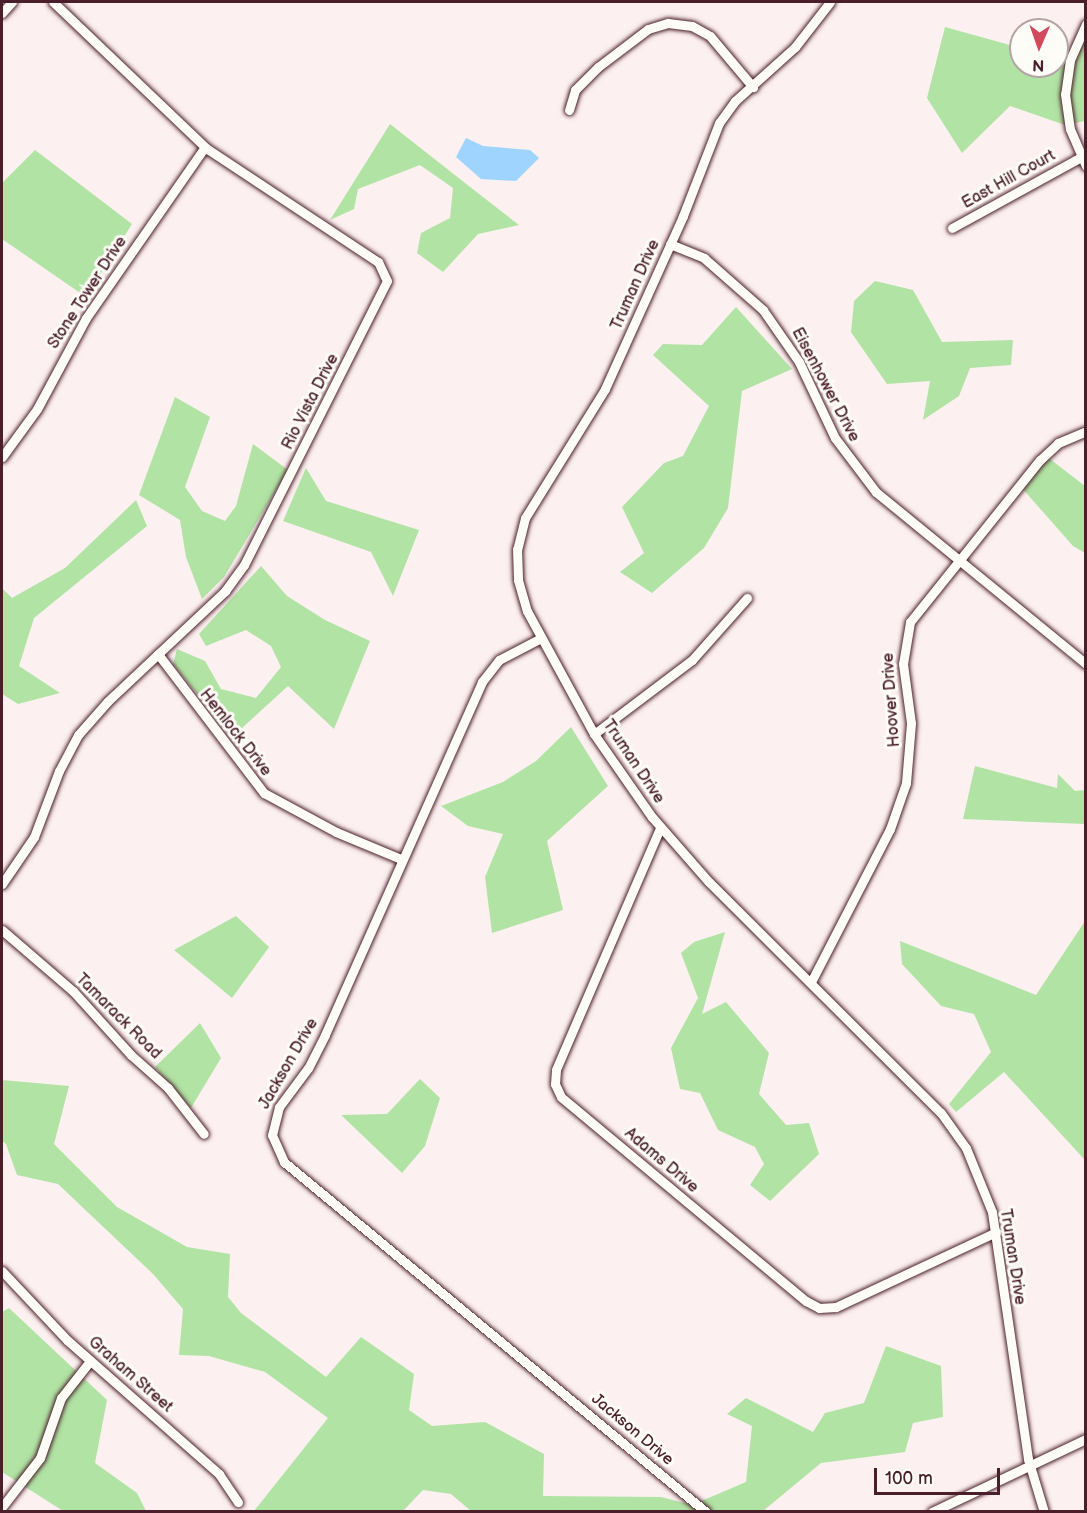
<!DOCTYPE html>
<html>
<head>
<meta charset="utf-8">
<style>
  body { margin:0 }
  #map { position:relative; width:1087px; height:1513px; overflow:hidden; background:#fdf0f0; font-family:"Balsamiq Sans",sans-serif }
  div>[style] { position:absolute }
  .green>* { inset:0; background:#b1e3a4 }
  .water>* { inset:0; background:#9ed4fd }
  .roads { filter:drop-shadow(0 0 2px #4a1f2b) drop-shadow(0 0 2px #4a1f2b) }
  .street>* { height:9px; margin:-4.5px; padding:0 4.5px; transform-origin:4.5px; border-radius:4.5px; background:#fdfcf7 }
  span { translate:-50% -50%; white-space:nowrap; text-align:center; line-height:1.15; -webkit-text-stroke:6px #fdfcf7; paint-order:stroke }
  .street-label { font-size:16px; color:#4a1f2b }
  .frame { position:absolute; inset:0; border:3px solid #4a1f2b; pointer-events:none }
  .north { position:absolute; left:1009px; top:18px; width:60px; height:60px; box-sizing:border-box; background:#fdfcf7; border:2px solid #b5a4a5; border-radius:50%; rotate:182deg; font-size:16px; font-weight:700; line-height:24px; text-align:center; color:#4a1f2b }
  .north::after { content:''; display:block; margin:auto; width:21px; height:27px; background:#d1495b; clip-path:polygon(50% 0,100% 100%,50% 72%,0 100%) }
  .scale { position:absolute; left:874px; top:1468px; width:126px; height:27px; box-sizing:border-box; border:3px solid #4a1f2b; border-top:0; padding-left:8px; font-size:18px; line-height:21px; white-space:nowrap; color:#4a1f2b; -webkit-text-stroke:4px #fdfcf7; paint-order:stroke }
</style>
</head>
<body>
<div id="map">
  <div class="green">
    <div style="clip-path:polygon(1085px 26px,1085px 121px,1065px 125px,1010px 106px,962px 153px,927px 98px,945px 27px,1021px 48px,1021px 66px,1057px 66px,1057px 58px,1066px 60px)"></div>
    <div style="clip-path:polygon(390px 124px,465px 183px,519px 225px,478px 234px,443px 272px,417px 253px,421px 233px,450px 218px,453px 188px,420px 165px,358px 189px,354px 209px,330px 220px)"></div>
    <div style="clip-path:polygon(35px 150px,132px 224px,86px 297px,2px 239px,2px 183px)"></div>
    <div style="clip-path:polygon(875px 281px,913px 290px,942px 342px,1013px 340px,1011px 365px,970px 368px,959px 396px,923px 420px,930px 381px,887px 384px,851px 332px,854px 301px)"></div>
    <div style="clip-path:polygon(736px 307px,792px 369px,742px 391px,728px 508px,704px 548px,652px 593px,620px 572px,644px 553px,622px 507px,664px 463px,683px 456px,709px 406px,653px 355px,663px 344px,702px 345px)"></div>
    <div style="clip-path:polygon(175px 397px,210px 417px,185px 487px,202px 511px,225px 521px,236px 506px,253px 444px,288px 470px,224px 577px,202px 599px,186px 557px,180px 520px,139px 495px)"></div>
    <div style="clip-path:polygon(1046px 456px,1085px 486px,1085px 553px,1073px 546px,1021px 487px)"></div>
    <div style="clip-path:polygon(306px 468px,326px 501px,419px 530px,393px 596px,371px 552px,283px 521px)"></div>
    <div style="clip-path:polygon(136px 500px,147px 526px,34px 618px,19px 666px,60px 693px,18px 704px,2px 694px,2px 588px,12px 598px,65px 568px)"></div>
    <div style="clip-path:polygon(261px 566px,287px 596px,325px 620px,370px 641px,334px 729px,288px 686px,232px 737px,173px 664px,177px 649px,205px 661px,221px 689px,256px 698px,281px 667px,271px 646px,246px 630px,206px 646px,199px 634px)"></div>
    <div style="clip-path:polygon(571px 727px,608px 786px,547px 841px,563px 910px,492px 933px,485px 877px,503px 834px,468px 826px,441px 806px,503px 782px,536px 761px)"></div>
    <div style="clip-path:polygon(975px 766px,1057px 788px,1058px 774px,1075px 791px,1085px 790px,1085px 824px,963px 819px)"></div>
    <div style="clip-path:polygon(236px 916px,269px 947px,232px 998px,174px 950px)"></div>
    <div style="clip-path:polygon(1085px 921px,1085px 1166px,1084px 1159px,1004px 1072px,956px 1112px,949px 1104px,991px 1052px,974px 1014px,941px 1006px,902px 964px,900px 941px,1036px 995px)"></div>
    <div style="clip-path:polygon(725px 932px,702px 1014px,726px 1002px,769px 1053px,759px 1094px,786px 1125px,809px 1123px,819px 1154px,770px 1201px,750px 1185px,764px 1164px,755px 1147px,718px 1130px,700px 1093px,680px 1089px,671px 1048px,698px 998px,681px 953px,694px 942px)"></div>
    <div style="clip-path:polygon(200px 1023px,221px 1058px,191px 1108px,155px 1067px)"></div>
    <div style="clip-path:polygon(420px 1079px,440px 1098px,425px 1146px,402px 1173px,341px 1115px,387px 1114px)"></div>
    <div style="clip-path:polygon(2px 1080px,69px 1086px,54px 1144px,117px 1207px,187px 1247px,230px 1254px,228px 1297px,241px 1313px,326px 1377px,361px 1337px,414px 1374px,409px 1410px,432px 1426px,485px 1422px,544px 1454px,543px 1496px,661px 1497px,692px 1505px,746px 1482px,752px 1426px,727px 1414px,746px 1398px,813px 1432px,825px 1413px,864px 1403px,886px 1346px,941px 1366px,943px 1417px,913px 1423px,905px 1452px,821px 1463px,763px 1511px,471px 1511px,451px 1494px,423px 1490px,403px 1511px,254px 1511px,328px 1418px,265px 1372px,209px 1356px,179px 1355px,183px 1309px,153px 1274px,58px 1184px,17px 1175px,6px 1144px,2px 1141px)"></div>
    <div style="clip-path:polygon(9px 1308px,107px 1400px,95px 1463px,137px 1493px,146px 1511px,63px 1511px,2px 1472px,2px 1312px)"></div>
  </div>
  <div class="water">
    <div style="clip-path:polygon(466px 138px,483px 146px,530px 150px,539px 158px,516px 181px,481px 179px,456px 157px)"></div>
  </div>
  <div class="roads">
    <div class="street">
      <div style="left:830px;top:2px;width:57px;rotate:127.9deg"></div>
      <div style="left:795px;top:47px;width:81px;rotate:138deg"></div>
      <div style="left:735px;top:101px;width:27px;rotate:126deg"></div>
      <div style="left:719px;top:123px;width:100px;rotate:111.2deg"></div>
      <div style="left:683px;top:216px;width:190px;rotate:114.3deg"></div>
      <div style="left:605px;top:389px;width:152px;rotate:121.8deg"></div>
      <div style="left:525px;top:518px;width:32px;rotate:104deg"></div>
      <div style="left:517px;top:549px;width:31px;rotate:88deg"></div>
      <div style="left:518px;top:580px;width:32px;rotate:74deg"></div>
      <div style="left:527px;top:611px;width:140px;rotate:61.4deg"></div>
      <div style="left:594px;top:734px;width:101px;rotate:55.1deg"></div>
      <div style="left:652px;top:817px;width:86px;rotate:48.8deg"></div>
      <div style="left:709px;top:882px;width:327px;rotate:44.9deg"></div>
      <div style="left:941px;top:1113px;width:43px;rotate:54.5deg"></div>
      <div style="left:966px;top:1148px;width:69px;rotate:67.9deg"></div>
      <div style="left:992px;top:1212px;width:250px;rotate:81.7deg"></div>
      <div style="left:1028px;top:1459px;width:55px;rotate:73.2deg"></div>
      <div style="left:2px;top:13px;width:15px;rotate:-48deg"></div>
      <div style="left:1086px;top:24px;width:39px;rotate:114deg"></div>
      <div style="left:1070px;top:60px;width:34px;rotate:98deg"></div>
      <div style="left:1065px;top:94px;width:35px;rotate:82deg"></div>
      <div style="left:1070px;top:129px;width:40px;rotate:66.6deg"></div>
      <div style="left:569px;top:110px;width:21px;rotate:-73deg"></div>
      <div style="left:575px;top:90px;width:33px;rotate:-45deg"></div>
      <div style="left:598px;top:67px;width:63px;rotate:-37.2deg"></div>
      <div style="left:648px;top:29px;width:21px;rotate:-17deg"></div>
      <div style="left:668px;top:23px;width:24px;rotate:7deg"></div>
      <div style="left:692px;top:26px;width:21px;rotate:29deg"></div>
      <div style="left:710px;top:36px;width:67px;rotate:49.9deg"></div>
      <div style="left:952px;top:228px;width:147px;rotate:-28.8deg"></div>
      <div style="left:670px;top:244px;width:37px;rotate:22deg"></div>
      <div style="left:704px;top:258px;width:79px;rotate:41.4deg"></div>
      <div style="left:763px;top:310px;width:63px;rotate:55.3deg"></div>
      <div style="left:799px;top:362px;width:84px;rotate:64.7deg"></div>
      <div style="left:835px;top:438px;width:68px;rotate:52.8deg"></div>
      <div style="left:876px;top:492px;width:271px;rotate:39.3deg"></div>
      <div style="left:2px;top:457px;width:59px;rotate:-53.9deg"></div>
      <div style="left:37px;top:409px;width:103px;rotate:-61.7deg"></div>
      <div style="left:86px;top:318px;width:208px;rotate:-55.2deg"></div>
      <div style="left:541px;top:638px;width:47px;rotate:152.4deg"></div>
      <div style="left:499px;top:660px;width:28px;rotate:128deg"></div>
      <div style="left:482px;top:682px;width:386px;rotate:114deg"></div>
      <div style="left:325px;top:1035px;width:37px;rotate:117deg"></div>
      <div style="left:308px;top:1068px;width:49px;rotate:126.6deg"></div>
      <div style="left:279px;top:1107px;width:29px;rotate:104deg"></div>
      <div style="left:272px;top:1135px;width:30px;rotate:66deg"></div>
      <div style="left:284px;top:1162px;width:548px;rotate:39.67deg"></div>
      <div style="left:158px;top:654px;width:175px;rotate:52.7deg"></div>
      <div style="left:264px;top:793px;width:82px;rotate:28.4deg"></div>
      <div style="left:336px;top:832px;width:70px;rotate:22.6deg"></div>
      <div style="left:594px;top:734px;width:123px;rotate:-37.1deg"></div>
      <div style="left:692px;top:660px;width:83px;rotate:-48.4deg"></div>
      <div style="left:660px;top:828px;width:263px;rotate:113.3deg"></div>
      <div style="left:556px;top:1070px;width:14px;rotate:94deg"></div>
      <div style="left:555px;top:1084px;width:14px;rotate:65deg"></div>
      <div style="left:561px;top:1097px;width:319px;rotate:39.8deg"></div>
      <div style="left:806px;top:1301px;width:15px;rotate:28deg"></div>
      <div style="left:819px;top:1308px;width:17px;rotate:-3deg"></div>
      <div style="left:836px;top:1307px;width:177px;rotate:-25.1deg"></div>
      <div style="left:2px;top:884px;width:57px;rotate:-55.8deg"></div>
      <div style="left:34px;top:837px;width:71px;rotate:-69.3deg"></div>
      <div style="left:59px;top:771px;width:41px;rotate:-62.2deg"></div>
      <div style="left:78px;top:735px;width:45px;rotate:-48.6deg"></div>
      <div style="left:108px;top:701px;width:161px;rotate:-43.2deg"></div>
      <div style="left:225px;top:591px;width:32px;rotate:-54deg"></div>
      <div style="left:244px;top:565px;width:318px;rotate:-63.3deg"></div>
      <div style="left:387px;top:281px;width:21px;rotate:-115deg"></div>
      <div style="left:378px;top:262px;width:205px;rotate:-146.5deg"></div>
      <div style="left:207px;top:149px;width:213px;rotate:-136.3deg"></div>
      <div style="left:2px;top:930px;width:94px;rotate:40.7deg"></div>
      <div style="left:73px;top:991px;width:86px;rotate:47.8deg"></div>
      <div style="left:131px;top:1055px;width:50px;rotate:41.7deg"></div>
      <div style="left:168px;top:1088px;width:58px;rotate:52deg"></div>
      <div style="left:811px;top:982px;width:172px;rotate:-62.7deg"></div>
      <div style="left:890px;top:829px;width:49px;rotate:-70.8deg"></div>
      <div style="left:906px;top:783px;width:60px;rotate:-85.2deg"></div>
      <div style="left:911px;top:723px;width:60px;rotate:-97.7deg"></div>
      <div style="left:903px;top:664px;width:43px;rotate:-80.5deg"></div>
      <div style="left:910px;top:622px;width:208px;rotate:-51.3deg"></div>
      <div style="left:1040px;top:460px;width:25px;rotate:-43deg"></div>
      <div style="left:1058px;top:443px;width:30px;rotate:-23deg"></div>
      <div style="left:2px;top:1271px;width:95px;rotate:46.7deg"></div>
      <div style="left:67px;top:1340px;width:203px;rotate:41.4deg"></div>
      <div style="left:219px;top:1474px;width:34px;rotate:56deg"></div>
      <div style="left:2px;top:1507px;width:62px;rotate:-52.2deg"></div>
      <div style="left:40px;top:1458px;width:64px;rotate:-70.7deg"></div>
      <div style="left:61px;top:1398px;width:47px;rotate:-51.9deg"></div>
      <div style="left:932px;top:1512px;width:170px;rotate:-25.4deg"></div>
    </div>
  </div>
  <div class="street-label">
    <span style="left:1009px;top:180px;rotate:-29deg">East Hill Court</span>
    <span style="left:636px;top:285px;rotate:-66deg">Truman Drive</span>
    <span style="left:88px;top:293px;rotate:-57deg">Stone Tower Drive</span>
    <span style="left:825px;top:385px;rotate:62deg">Eisenhower Drive</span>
    <span style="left:311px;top:402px;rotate:-63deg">Rio Vista Drive</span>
    <span style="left:892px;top:700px;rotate:-94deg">Hoover Drive</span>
    <span style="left:235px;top:733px;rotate:52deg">Hemlock Drive</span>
    <span style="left:633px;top:762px;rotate:56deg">Truman Drive</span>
    <span style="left:118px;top:1017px;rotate:45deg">Tamarack Road</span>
    <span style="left:289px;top:1064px;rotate:-60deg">Jackson Drive</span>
    <span style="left:661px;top:1161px;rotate:40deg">Adams Drive</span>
    <span style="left:1012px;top:1257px;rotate:81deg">Truman Drive</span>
    <span style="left:130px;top:1375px;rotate:41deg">Graham Street</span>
    <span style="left:632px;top:1430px;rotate:40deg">Jackson Drive</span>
  </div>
  <div class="frame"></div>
  <div class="north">N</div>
  <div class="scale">100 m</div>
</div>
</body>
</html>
